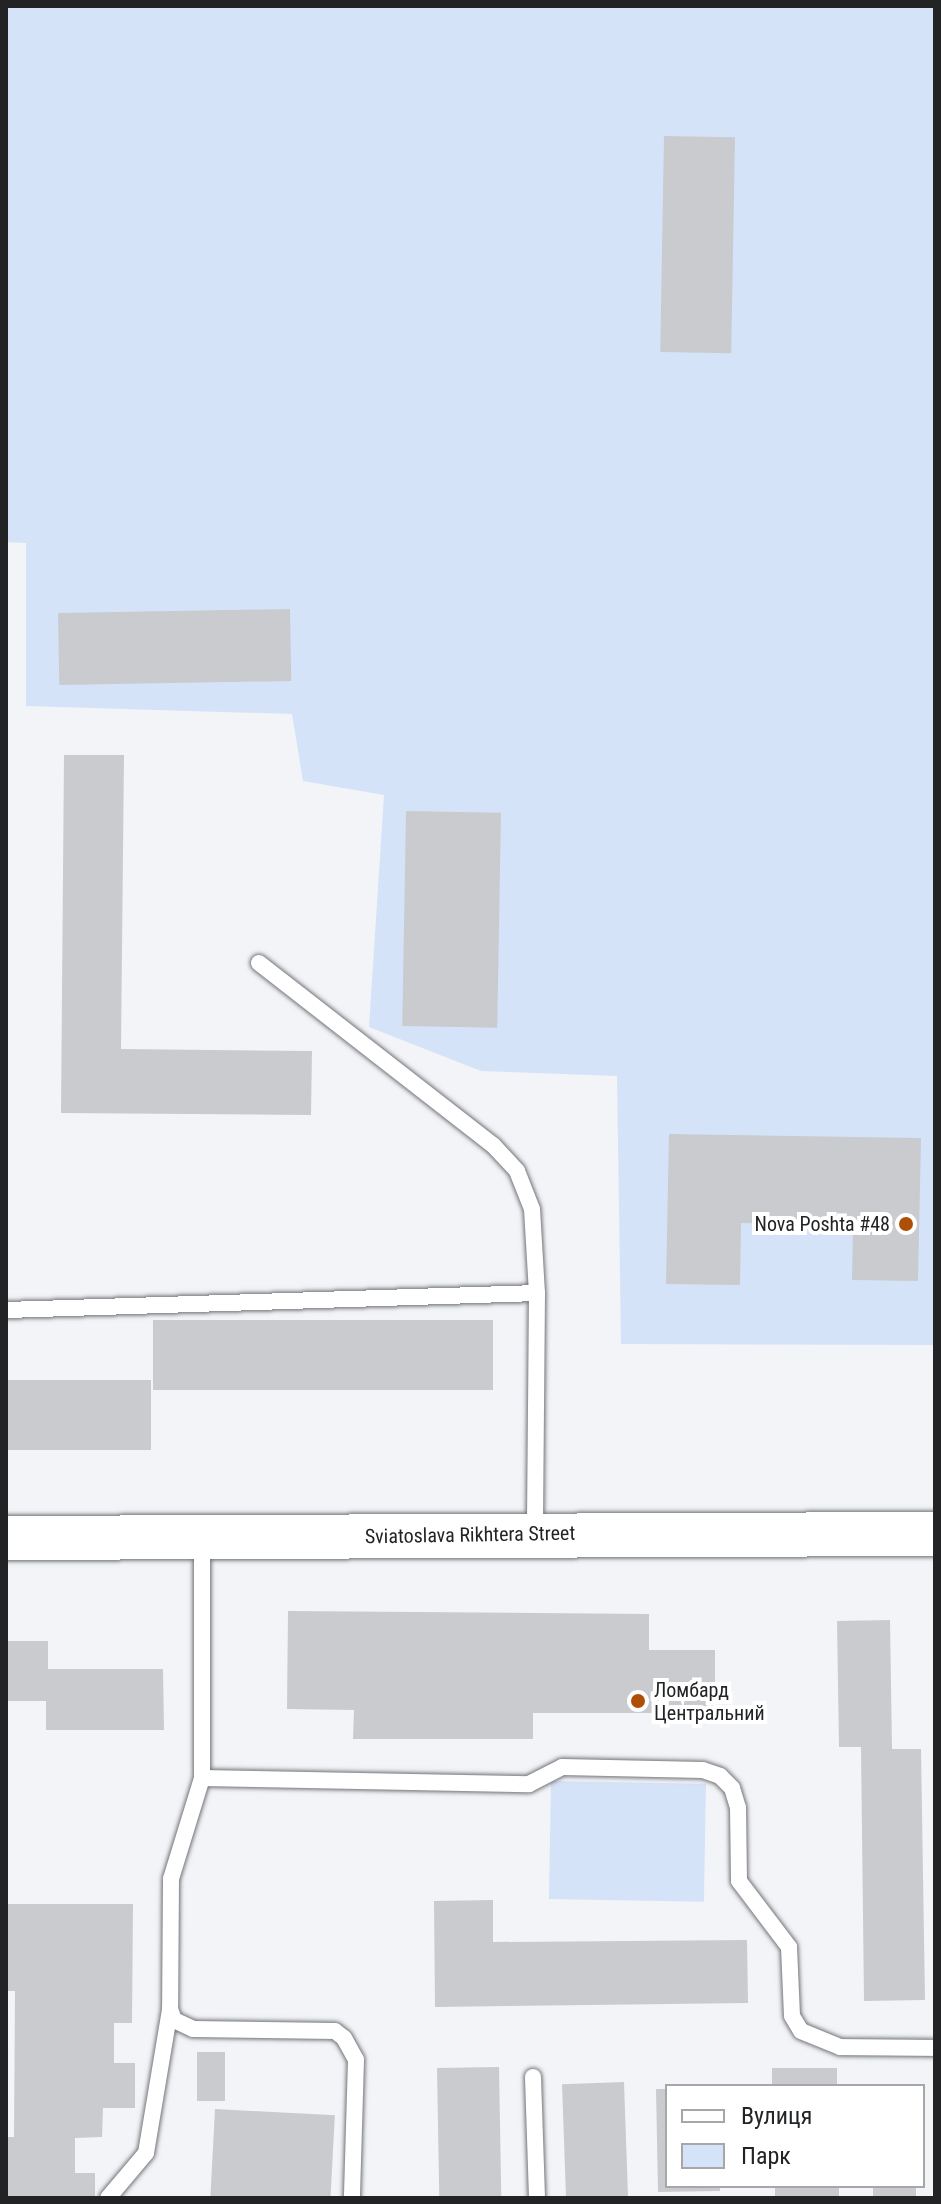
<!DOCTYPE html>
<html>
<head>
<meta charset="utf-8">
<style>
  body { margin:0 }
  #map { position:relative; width:941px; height:2204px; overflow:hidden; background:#f2f4f8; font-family:"Roboto Condensed",sans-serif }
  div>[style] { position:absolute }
  .green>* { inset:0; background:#d5e3f8; transform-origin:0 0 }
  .building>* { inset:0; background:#c9cbcf; transform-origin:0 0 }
  .roads { filter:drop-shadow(0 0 2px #737579) drop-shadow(0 0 2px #737579) }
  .lane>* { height:16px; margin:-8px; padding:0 8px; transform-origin:8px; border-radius:8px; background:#fff }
  .secondary>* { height:44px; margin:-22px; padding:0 22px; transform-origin:22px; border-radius:22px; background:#fff }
  .dots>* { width:22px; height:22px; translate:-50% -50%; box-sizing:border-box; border:4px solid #fff; border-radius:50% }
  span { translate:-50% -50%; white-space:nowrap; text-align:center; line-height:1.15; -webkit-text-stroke:8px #fff; paint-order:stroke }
  .poi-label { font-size:20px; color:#222325 }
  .right { translate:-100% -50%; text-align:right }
  .left { translate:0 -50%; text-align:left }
  .street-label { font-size:20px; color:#222325 }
  .frame { position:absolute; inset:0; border:8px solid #222325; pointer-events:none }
  .legend { position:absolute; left:665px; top:2084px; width:260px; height:104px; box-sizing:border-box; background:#fff; border:2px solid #a7a7a8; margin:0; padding:10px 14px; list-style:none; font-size:24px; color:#222325 }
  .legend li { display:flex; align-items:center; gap:16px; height:40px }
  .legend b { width:40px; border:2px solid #a7a7a8 }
</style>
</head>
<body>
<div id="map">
  <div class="green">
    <div style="clip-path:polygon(6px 6px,935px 6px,935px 1345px,621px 1344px,617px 1076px,481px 1071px,369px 1027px,384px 795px,303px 781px,292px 714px,26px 706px,26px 543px,6px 542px)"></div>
    <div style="left:551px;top:1781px;width:155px;height:118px;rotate:1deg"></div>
  </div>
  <div class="building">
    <div style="left:664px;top:136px;width:71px;height:216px;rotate:1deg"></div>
    <div style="left:290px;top:609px;width:72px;height:232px;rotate:89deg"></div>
    <div style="clip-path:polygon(64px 755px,124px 755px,121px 1049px,312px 1051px,311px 1115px,61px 1113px)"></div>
    <div style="left:406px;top:811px;width:95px;height:215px;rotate:1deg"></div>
    <div style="clip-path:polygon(669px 1134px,921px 1138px,918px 1281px,852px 1280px,853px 1225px,741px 1223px,740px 1285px,666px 1284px)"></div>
    <div style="left:493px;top:1320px;width:70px;height:340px;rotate:90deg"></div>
    <div style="left:6px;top:1380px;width:145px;height:70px"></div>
    <div style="clip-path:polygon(288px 1611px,649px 1614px,649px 1650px,715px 1650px,715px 1713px,533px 1713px,533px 1739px,353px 1739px,354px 1710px,287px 1709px)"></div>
    <div style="clip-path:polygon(890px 1620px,892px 1749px,921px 1749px,925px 2000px,864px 2001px,861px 1747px,839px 1747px,837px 1621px)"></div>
    <div style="clip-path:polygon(6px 1641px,48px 1641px,48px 1669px,163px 1669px,164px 1730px,46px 1730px,46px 1701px,6px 1701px)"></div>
    <div style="clip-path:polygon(493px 1900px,493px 1942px,747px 1940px,748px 2003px,435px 2007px,434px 1901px)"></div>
    <div style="clip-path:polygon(6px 1904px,133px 1904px,132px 2023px,114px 2023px,114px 2063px,135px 2063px,135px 2108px,103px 2108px,102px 2137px,75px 2138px,75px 2173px,95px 2173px,95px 2198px,6px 2198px,6px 2137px,14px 2137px,15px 1991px,6px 1991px)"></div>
    <div style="left:197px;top:2052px;width:28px;height:49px"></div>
    <div style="left:499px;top:2067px;width:131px;height:62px;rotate:89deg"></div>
    <div style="left:837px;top:2068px;width:18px;height:65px;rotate:90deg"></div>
    <div style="left:624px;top:2082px;width:116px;height:62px;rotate:88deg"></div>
    <div style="clip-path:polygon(656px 2089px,667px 2089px,667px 2186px,720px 2186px,720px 2191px,658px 2192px)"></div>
    <div style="left:215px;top:2109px;width:120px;height:89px;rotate:3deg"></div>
    <div style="left:775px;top:2186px;width:64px;height:12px"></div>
    <div style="left:873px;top:2186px;width:43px;height:12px"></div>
  </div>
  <div class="roads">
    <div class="lane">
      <div style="left:259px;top:963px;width:296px;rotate:37.9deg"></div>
      <div style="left:493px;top:1145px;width:35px;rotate:47deg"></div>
      <div style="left:517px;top:1171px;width:41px;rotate:68.5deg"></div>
      <div style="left:532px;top:1209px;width:84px;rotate:86.6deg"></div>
      <div style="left:537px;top:1293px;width:240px;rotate:90.5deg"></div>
      <div style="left:6px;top:1310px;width:531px;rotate:-1.83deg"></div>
      <div style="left:202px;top:1540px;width:238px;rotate:90deg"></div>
      <div style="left:202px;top:1778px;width:106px;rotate:107.1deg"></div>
      <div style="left:171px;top:1879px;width:130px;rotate:90.4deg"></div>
      <div style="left:170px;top:2009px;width:12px;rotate:70deg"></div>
      <div style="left:174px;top:2020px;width:21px;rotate:25deg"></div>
      <div style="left:193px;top:2029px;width:142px;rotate:0.8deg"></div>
      <div style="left:335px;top:2031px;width:11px;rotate:38deg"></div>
      <div style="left:344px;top:2038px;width:25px;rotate:61deg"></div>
      <div style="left:356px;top:2060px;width:138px;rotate:91.7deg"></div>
      <div style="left:202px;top:1778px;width:327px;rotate:1.1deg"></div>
      <div style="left:529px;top:1784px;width:37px;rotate:-27deg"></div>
      <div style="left:562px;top:1767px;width:141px;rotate:1.2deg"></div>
      <div style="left:703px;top:1770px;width:18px;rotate:19deg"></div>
      <div style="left:720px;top:1776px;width:17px;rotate:45deg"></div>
      <div style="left:732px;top:1788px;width:21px;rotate:73deg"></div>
      <div style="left:738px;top:1808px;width:73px;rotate:89.2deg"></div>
      <div style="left:739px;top:1881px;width:83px;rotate:52.9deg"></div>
      <div style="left:789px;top:1947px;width:69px;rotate:87.5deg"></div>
      <div style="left:792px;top:2016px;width:17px;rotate:59deg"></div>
      <div style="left:801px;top:2031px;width:42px;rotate:22.3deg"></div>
      <div style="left:840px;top:2047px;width:95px;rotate:0.6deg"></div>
      <div style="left:533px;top:2077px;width:121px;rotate:88.1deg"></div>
      <div style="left:108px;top:2198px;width:59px;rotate:-49.8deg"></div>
      <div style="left:146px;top:2153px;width:145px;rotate:-80.5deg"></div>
    </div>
    <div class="secondary">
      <div style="left:6px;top:1538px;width:929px;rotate:-0.25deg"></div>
    </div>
  </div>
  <div class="dots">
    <div style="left:906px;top:1224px;background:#af4f07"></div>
    <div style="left:638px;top:1701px;background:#af4f07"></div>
  </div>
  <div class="poi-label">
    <span class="right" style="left:890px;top:1224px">Nova Poshta #48</span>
    <span class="left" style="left:654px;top:1702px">Ломбард<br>Центральний</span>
  </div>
  <div class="street-label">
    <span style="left:470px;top:1535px;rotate:-1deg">Sviatoslava Rikhtera Street</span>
  </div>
  <div class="frame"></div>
  <ul class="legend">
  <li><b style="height:10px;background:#fff"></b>Вулиця</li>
  <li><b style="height:22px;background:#d5e3f8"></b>Парк</li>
  </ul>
</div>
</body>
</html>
